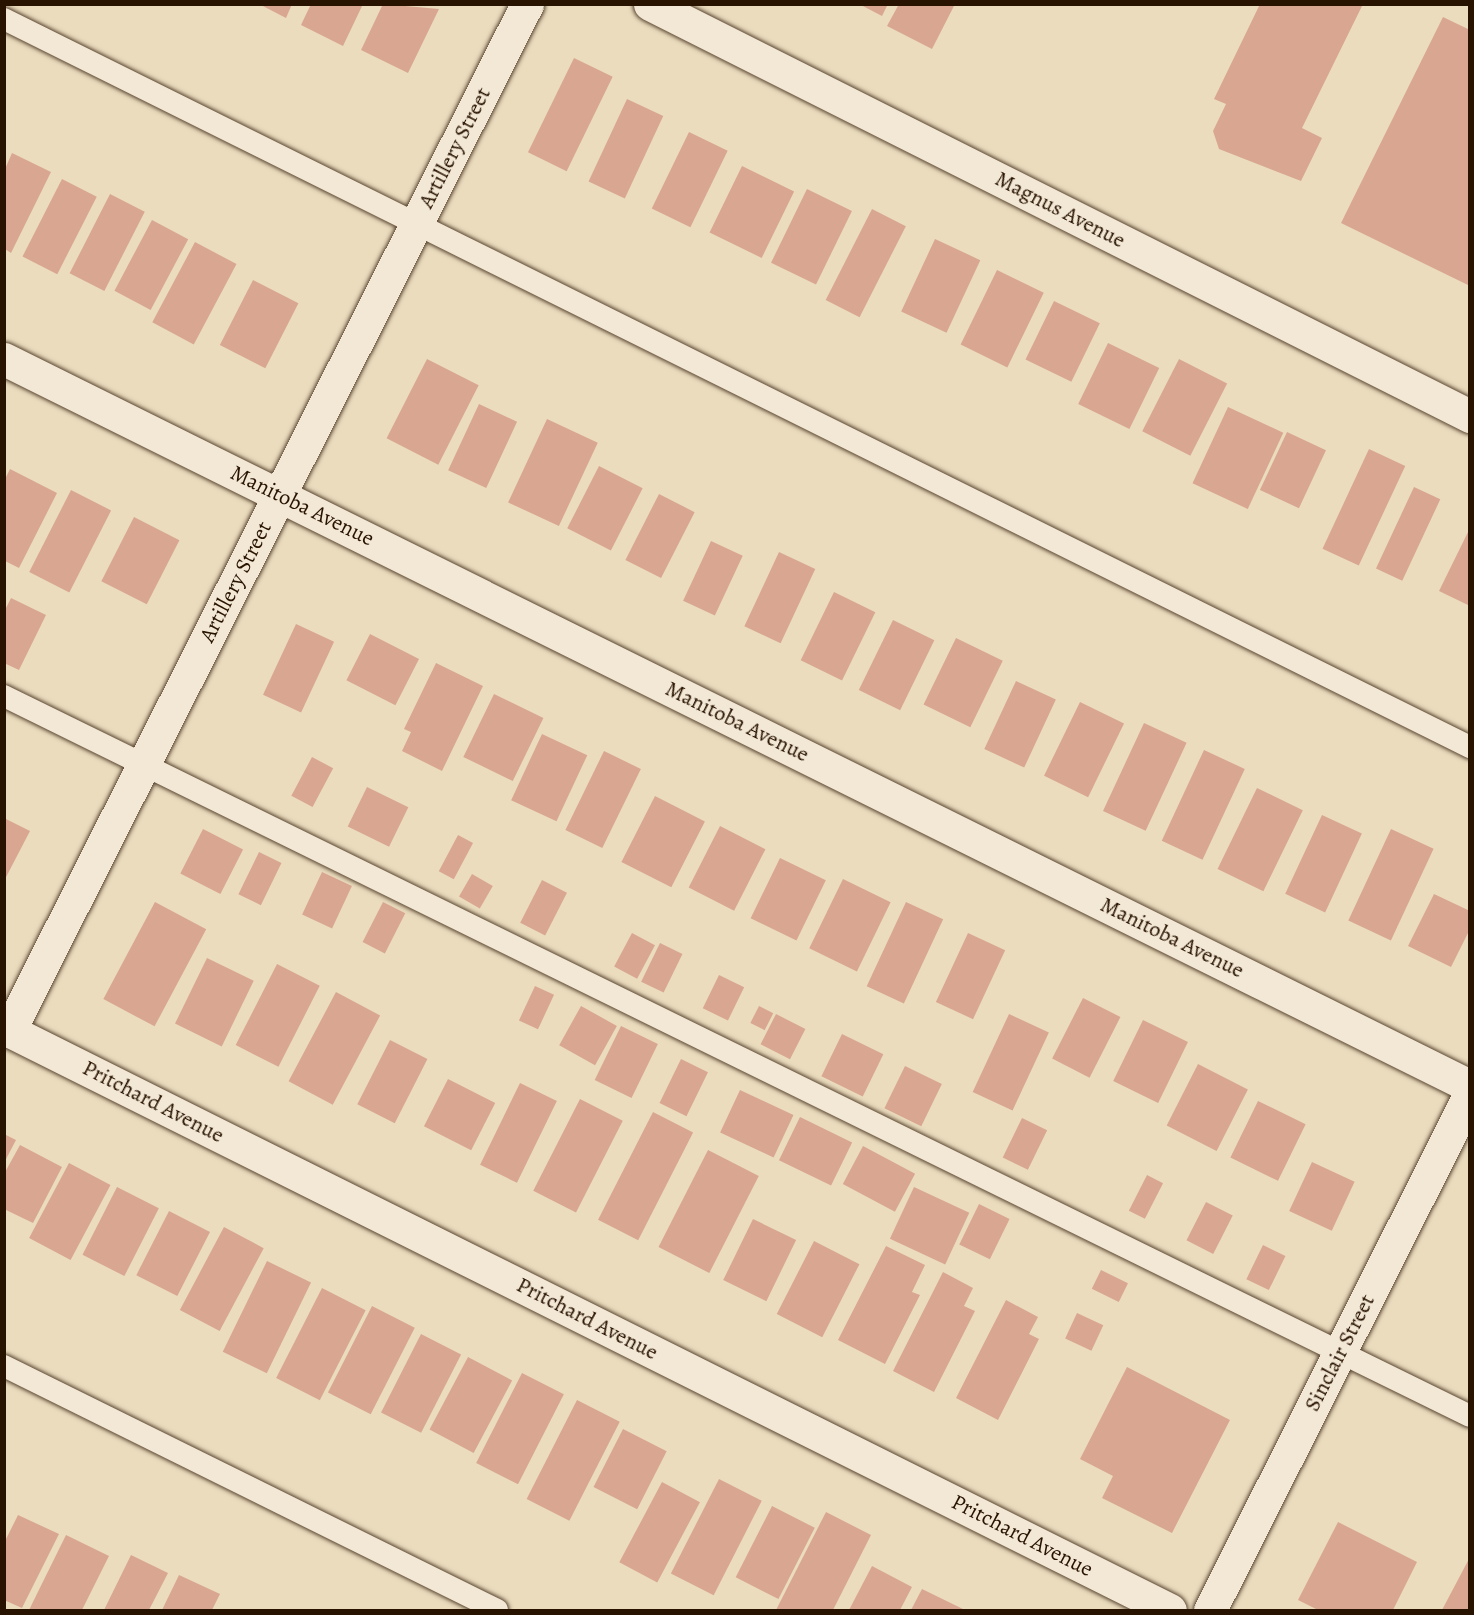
<!DOCTYPE html>
<html>
<head>
<meta charset="utf-8">
<style>
  body { margin:0 }
  #map { position:relative; width:1474px; height:1615px; overflow:hidden; background:#ebdcbe; font-family:Alegreya,serif }
  div>[style] { position:absolute }
  .building>* { inset:0; background:#d9a691; transform-origin:0 0 }
  .roads { filter:drop-shadow(0 0 2px #594530) drop-shadow(0 0 2px #594530) }
  .service>* { height:22px; margin:-11px; padding:0 11px; transform-origin:11px; border-radius:11px; background:#f2e8d5 }
  .minor>* { height:33px; margin:-16.5px; padding:0 16.5px; transform-origin:16.5px; border-radius:16.5px; background:#f2e8d5 }
  span { translate:-50% -50%; white-space:nowrap; text-align:center; line-height:1.15; -webkit-text-stroke:6px #f2e8d5; paint-order:stroke }
  .street-label { font-size:22px; color:#281300 }
  .frame { position:absolute; inset:0; border:6px solid #281300; pointer-events:none }
</style>
</head>
<body>
<div id="map">
  <div class="building">
    <div style="clip-path:polygon(259px 4px,292px 4px,286px 18px)"></div>
    <div style="clip-path:polygon(311px 4px,363px 4px,343px 46px,301px 25px)"></div>
    <div style="clip-path:polygon(383px 4px,439px 9px,408px 73px,361px 50px)"></div>
    <div style="clip-path:polygon(859px 4px,888px 4px,882px 16px)"></div>
    <div style="clip-path:polygon(899px 4px,955px 4px,932px 49px,887px 26px)"></div>
    <div style="clip-path:polygon(1260px 4px,1363px 4px,1302px 128px,1322px 138px,1301px 181px,1219px 149px,1213px 131px,1226px 104px,1214px 99px)"></div>
    <div style="clip-path:polygon(1443px 17px,1470px 30px,1470px 286px,1341px 223px)"></div>
    <div style="left:574px;top:58px;width:43px;height:105px;rotate:26deg"></div>
    <div style="left:627px;top:99px;width:40px;height:91px;rotate:25deg"></div>
    <div style="left:689px;top:132px;width:43px;height:85px;rotate:26deg"></div>
    <div style="clip-path:polygon(12px 153px,51px 172px,11px 253px,5px 249px,5px 169px)"></div>
    <div style="left:742px;top:166px;width:58px;height:74px;rotate:26deg"></div>
    <div style="left:62px;top:179px;width:39px;height:87px;rotate:27deg"></div>
    <div style="left:807px;top:189px;width:50px;height:82px;rotate:26deg"></div>
    <div style="left:110px;top:194px;width:39px;height:89px;rotate:27deg"></div>
    <div style="left:872px;top:209px;width:38px;height:102px;rotate:27deg"></div>
    <div style="left:152px;top:220px;width:41px;height:80px;rotate:28deg"></div>
    <div style="left:935px;top:239px;width:50px;height:80px;rotate:25deg"></div>
    <div style="left:195px;top:242px;width:47px;height:91px;rotate:28deg"></div>
    <div style="left:997px;top:270px;width:52px;height:83px;rotate:26deg"></div>
    <div style="left:253px;top:280px;width:51px;height:73px;rotate:27deg"></div>
    <div style="left:1054px;top:301px;width:51px;height:65px;rotate:26deg"></div>
    <div style="left:1108px;top:343px;width:57px;height:68px;rotate:26deg"></div>
    <div style="left:427px;top:359px;width:58px;height:89px;rotate:27deg"></div>
    <div style="left:1179px;top:359px;width:54px;height:81px;rotate:27deg"></div>
    <div style="left:479px;top:404px;width:42px;height:73px;rotate:25deg"></div>
    <div style="left:1228px;top:407px;width:61px;height:84px;rotate:25deg"></div>
    <div style="left:547px;top:419px;width:56px;height:92px;rotate:25deg"></div>
    <div style="left:1287px;top:432px;width:43px;height:64px;rotate:25deg"></div>
    <div style="left:1369px;top:449px;width:40px;height:110px;rotate:25deg"></div>
    <div style="left:599px;top:466px;width:49px;height:70px;rotate:27deg"></div>
    <div style="clip-path:polygon(10px 469px,57px 493px,19px 568px,5px 561px,5px 479px)"></div>
    <div style="left:1414px;top:487px;width:29px;height:90px;rotate:25deg"></div>
    <div style="left:71px;top:490px;width:45px;height:92px;rotate:27deg"></div>
    <div style="left:659px;top:494px;width:40px;height:74px;rotate:27deg"></div>
    <div style="left:134px;top:517px;width:51px;height:72px;rotate:27deg"></div>
    <div style="clip-path:polygon(1470px 528px,1470px 606px,1439px 591px)"></div>
    <div style="left:711px;top:541px;width:35px;height:66px;rotate:25deg"></div>
    <div style="left:779px;top:552px;width:40px;height:82px;rotate:25deg"></div>
    <div style="left:834px;top:592px;width:46px;height:76px;rotate:26deg"></div>
    <div style="clip-path:polygon(11px 598px,46px 615px,19px 670px,4px 663px,4px 612px)"></div>
    <div style="left:893px;top:620px;width:46px;height:78px;rotate:26deg"></div>
    <div style="left:296px;top:624px;width:42px;height:78px;rotate:25deg"></div>
    <div style="left:370px;top:634px;width:55px;height:52px;rotate:27deg"></div>
    <div style="left:956px;top:638px;width:52px;height:74px;rotate:26deg"></div>
    <div style="clip-path:polygon(436px 663px,483px 686px,442px 771px,402px 751px,411px 732px,404px 729px)"></div>
    <div style="left:1016px;top:681px;width:44px;height:75px;rotate:25deg"></div>
    <div style="left:494px;top:694px;width:55px;height:70px;rotate:26deg"></div>
    <div style="left:1080px;top:702px;width:49px;height:82px;rotate:26deg"></div>
    <div style="left:1144px;top:723px;width:47px;height:97px;rotate:25deg"></div>
    <div style="left:542px;top:734px;width:50px;height:73px;rotate:25deg"></div>
    <div style="left:1204px;top:750px;width:45px;height:100px;rotate:25deg"></div>
    <div style="left:604px;top:751px;width:41px;height:88px;rotate:26deg"></div>
    <div style="left:312px;top:757px;width:24px;height:44px;rotate:28deg"></div>
    <div style="left:367px;top:787px;width:46px;height:44px;rotate:26deg"></div>
    <div style="left:1257px;top:788px;width:51px;height:90px;rotate:26deg"></div>
    <div style="left:655px;top:796px;width:56px;height:74px;rotate:27deg"></div>
    <div style="left:1322px;top:815px;width:44px;height:87px;rotate:25deg"></div>
    <div style="clip-path:polygon(4px 818px,30px 831px,4px 881px)"></div>
    <div style="left:720px;top:826px;width:51px;height:69px;rotate:27deg"></div>
    <div style="left:203px;top:829px;width:45px;height:50px;rotate:27deg"></div>
    <div style="left:1391px;top:829px;width:47px;height:101px;rotate:25deg"></div>
    <div style="left:458px;top:835px;width:17px;height:41px;rotate:28deg"></div>
    <div style="left:259px;top:852px;width:25px;height:47px;rotate:26deg"></div>
    <div style="left:780px;top:858px;width:51px;height:67px;rotate:26deg"></div>
    <div style="left:322px;top:872px;width:33px;height:47px;rotate:25deg"></div>
    <div style="left:472px;top:874px;width:24px;height:26px;rotate:30deg"></div>
    <div style="left:843px;top:879px;width:53px;height:77px;rotate:26deg"></div>
    <div style="left:542px;top:880px;width:28px;height:48px;rotate:27deg"></div>
    <div style="clip-path:polygon(1434px 894px,1470px 911px,1470px 929px,1451px 967px,1408px 946px)"></div>
    <div style="left:155px;top:902px;width:58px;height:110px;rotate:28deg"></div>
    <div style="left:383px;top:902px;width:25px;height:45px;rotate:27deg"></div>
    <div style="left:906px;top:902px;width:41px;height:93px;rotate:25deg"></div>
    <div style="left:632px;top:933px;width:26px;height:38px;rotate:28deg"></div>
    <div style="left:968px;top:933px;width:41px;height:76px;rotate:25deg"></div>
    <div style="left:660px;top:943px;width:25px;height:43px;rotate:26deg"></div>
    <div style="left:207px;top:958px;width:52px;height:73px;rotate:26deg"></div>
    <div style="left:277px;top:964px;width:48px;height:91px;rotate:27deg"></div>
    <div style="left:719px;top:975px;width:28px;height:37px;rotate:26deg"></div>
    <div style="left:535px;top:986px;width:21px;height:38px;rotate:25deg"></div>
    <div style="left:336px;top:992px;width:50px;height:101px;rotate:28deg"></div>
    <div style="left:1083px;top:998px;width:42px;height:68px;rotate:27deg"></div>
    <div style="left:581px;top:1006px;width:41px;height:45px;rotate:29deg"></div>
    <div style="left:759px;top:1006px;width:16px;height:19px;rotate:27deg"></div>
    <div style="left:776px;top:1014px;width:33px;height:34px;rotate:27deg"></div>
    <div style="left:1009px;top:1014px;width:44px;height:86px;rotate:25deg"></div>
    <div style="left:1143px;top:1020px;width:50px;height:68px;rotate:26deg"></div>
    <div style="left:621px;top:1026px;width:41px;height:60px;rotate:26deg"></div>
    <div style="left:842px;top:1034px;width:46px;height:47px;rotate:26deg"></div>
    <div style="left:390px;top:1040px;width:42px;height:72px;rotate:27deg"></div>
    <div style="left:681px;top:1059px;width:30px;height:49px;rotate:26deg"></div>
    <div style="left:1198px;top:1064px;width:56px;height:69px;rotate:27deg"></div>
    <div style="left:905px;top:1066px;width:41px;height:47px;rotate:26deg"></div>
    <div style="left:448px;top:1079px;width:53px;height:53px;rotate:27deg"></div>
    <div style="left:520px;top:1083px;width:41px;height:91px;rotate:26deg"></div>
    <div style="left:740px;top:1090px;width:59px;height:47px;rotate:25deg"></div>
    <div style="left:580px;top:1099px;width:48px;height:103px;rotate:27deg"></div>
    <div style="left:1258px;top:1101px;width:53px;height:63px;rotate:26deg"></div>
    <div style="left:653px;top:1112px;width:45px;height:121px;rotate:27deg"></div>
    <div style="left:800px;top:1117px;width:58px;height:48px;rotate:26deg"></div>
    <div style="left:1022px;top:1118px;width:28px;height:44px;rotate:26deg"></div>
    <div style="clip-path:polygon(4px 1134px,16px 1140px,4px 1163px)"></div>
    <div style="clip-path:polygon(20px 1145px,62px 1167px,33px 1223px,4px 1209px,4px 1174px)"></div>
    <div style="left:863px;top:1146px;width:59px;height:43px;rotate:28deg"></div>
    <div style="left:708px;top:1150px;width:57px;height:109px;rotate:27deg"></div>
    <div style="left:1312px;top:1162px;width:47px;height:54px;rotate:25deg"></div>
    <div style="left:69px;top:1163px;width:47px;height:85px;rotate:28deg"></div>
    <div style="left:1147px;top:1175px;width:18px;height:40px;rotate:27deg"></div>
    <div style="left:117px;top:1187px;width:47px;height:76px;rotate:27deg"></div>
    <div style="left:914px;top:1187px;width:61px;height:57px;rotate:25deg"></div>
    <div style="left:1206px;top:1202px;width:30px;height:43px;rotate:27deg"></div>
    <div style="left:979px;top:1204px;width:34px;height:45px;rotate:26deg"></div>
    <div style="left:169px;top:1211px;width:46px;height:72px;rotate:27deg"></div>
    <div style="left:753px;top:1219px;width:48px;height:68px;rotate:26deg"></div>
    <div style="left:224px;top:1227px;width:45px;height:94px;rotate:28deg"></div>
    <div style="left:814px;top:1241px;width:51px;height:82px;rotate:27deg"></div>
    <div style="left:1263px;top:1245px;width:25px;height:38px;rotate:26deg"></div>
    <div style="clip-path:polygon(886px 1246px,925px 1265px,912px 1292px,920px 1295px,885px 1364px,838px 1340px)"></div>
    <div style="left:267px;top:1261px;width:49px;height:101px;rotate:26deg"></div>
    <div style="left:1101px;top:1270px;width:30px;height:21px;rotate:26deg"></div>
    <div style="clip-path:polygon(943px 1272px,973px 1288px,964px 1306px,975px 1311px,934px 1392px,893px 1371px)"></div>
    <div style="left:322px;top:1288px;width:49px;height:101px;rotate:27deg"></div>
    <div style="clip-path:polygon(1006px 1300px,1038px 1317px,1029px 1334px,1039px 1339px,998px 1420px,956px 1398px)"></div>
    <div style="left:372px;top:1306px;width:48px;height:97px;rotate:27deg"></div>
    <div style="left:1077px;top:1313px;width:29px;height:28px;rotate:25deg"></div>
    <div style="left:421px;top:1334px;width:45px;height:88px;rotate:27deg"></div>
    <div style="left:468px;top:1357px;width:50px;height:82px;rotate:28deg"></div>
    <div style="clip-path:polygon(1127px 1367px,1230px 1420px,1172px 1533px,1102px 1498px,1113px 1476px,1080px 1459px)"></div>
    <div style="left:522px;top:1373px;width:47px;height:101px;rotate:27deg"></div>
    <div style="left:577px;top:1400px;width:48px;height:111px;rotate:27deg"></div>
    <div style="left:623px;top:1429px;width:49px;height:65px;rotate:27deg"></div>
    <div style="left:719px;top:1479px;width:48px;height:106px;rotate:27deg"></div>
    <div style="left:662px;top:1482px;width:43px;height:91px;rotate:28deg"></div>
    <div style="left:772px;top:1506px;width:48px;height:80px;rotate:27deg"></div>
    <div style="clip-path:polygon(826px 1512px,871px 1535px,833px 1610px,776px 1610px)"></div>
    <div style="clip-path:polygon(18px 1515px,59px 1534px,22px 1608px,4px 1600px,4px 1543px)"></div>
    <div style="clip-path:polygon(1338px 1522px,1417px 1562px,1393px 1610px,1318px 1610px,1298px 1600px)"></div>
    <div style="clip-path:polygon(66px 1535px,109px 1556px,82px 1610px,29px 1610px)"></div>
    <div style="clip-path:polygon(131px 1555px,168px 1573px,149px 1610px,104px 1610px)"></div>
    <div style="clip-path:polygon(1470px 1557px,1470px 1610px,1442px 1610px)"></div>
    <div style="clip-path:polygon(872px 1566px,912px 1587px,900px 1610px,849px 1610px)"></div>
    <div style="clip-path:polygon(179px 1575px,220px 1594px,212px 1610px,162px 1610px)"></div>
    <div style="clip-path:polygon(922px 1589px,965px 1610px,911px 1610px)"></div>
  </div>
  <div class="roads">
    <div class="service">
      <div style="left:4px;top:19px;width:1637px;rotate:26.41deg"></div>
      <div style="left:4px;top:696px;width:1633px;rotate:26.16deg"></div>
      <div style="left:4px;top:1366px;width:550px;rotate:26.33deg"></div>
    </div>
    <div class="minor">
      <div style="left:650px;top:4px;width:918px;rotate:26.68deg"></div>
      <div style="left:4px;top:359px;width:1636px;rotate:26.38deg"></div>
      <div style="left:4px;top:1028px;width:1303px;rotate:26.53deg"></div>
      <div style="left:9px;top:1031px;width:1150px;rotate:-63.23deg"></div>
      <div style="left:1210px;top:1610px;width:578px;rotate:-63.26deg"></div>
    </div>
  </div>
  <div class="street-label">
    <span style="left:455px;top:148px;rotate:-63deg">Artillery Street</span>
    <span style="left:1060px;top:210px;rotate:27deg">Magnus Avenue</span>
    <span style="left:302px;top:506px;rotate:26deg">Manitoba Avenue</span>
    <span style="left:236px;top:582px;rotate:-63deg">Artillery Street</span>
    <span style="left:737px;top:722px;rotate:26deg">Manitoba Avenue</span>
    <span style="left:1172px;top:938px;rotate:26deg">Manitoba Avenue</span>
    <span style="left:153px;top:1102px;rotate:27deg">Pritchard Avenue</span>
    <span style="left:587px;top:1319px;rotate:27deg">Pritchard Avenue</span>
    <span style="left:1340px;top:1353px;rotate:-63deg">Sinclair Street</span>
    <span style="left:1022px;top:1536px;rotate:27deg">Pritchard Avenue</span>
  </div>
  <div class="frame"></div>
</div>
</body>
</html>
